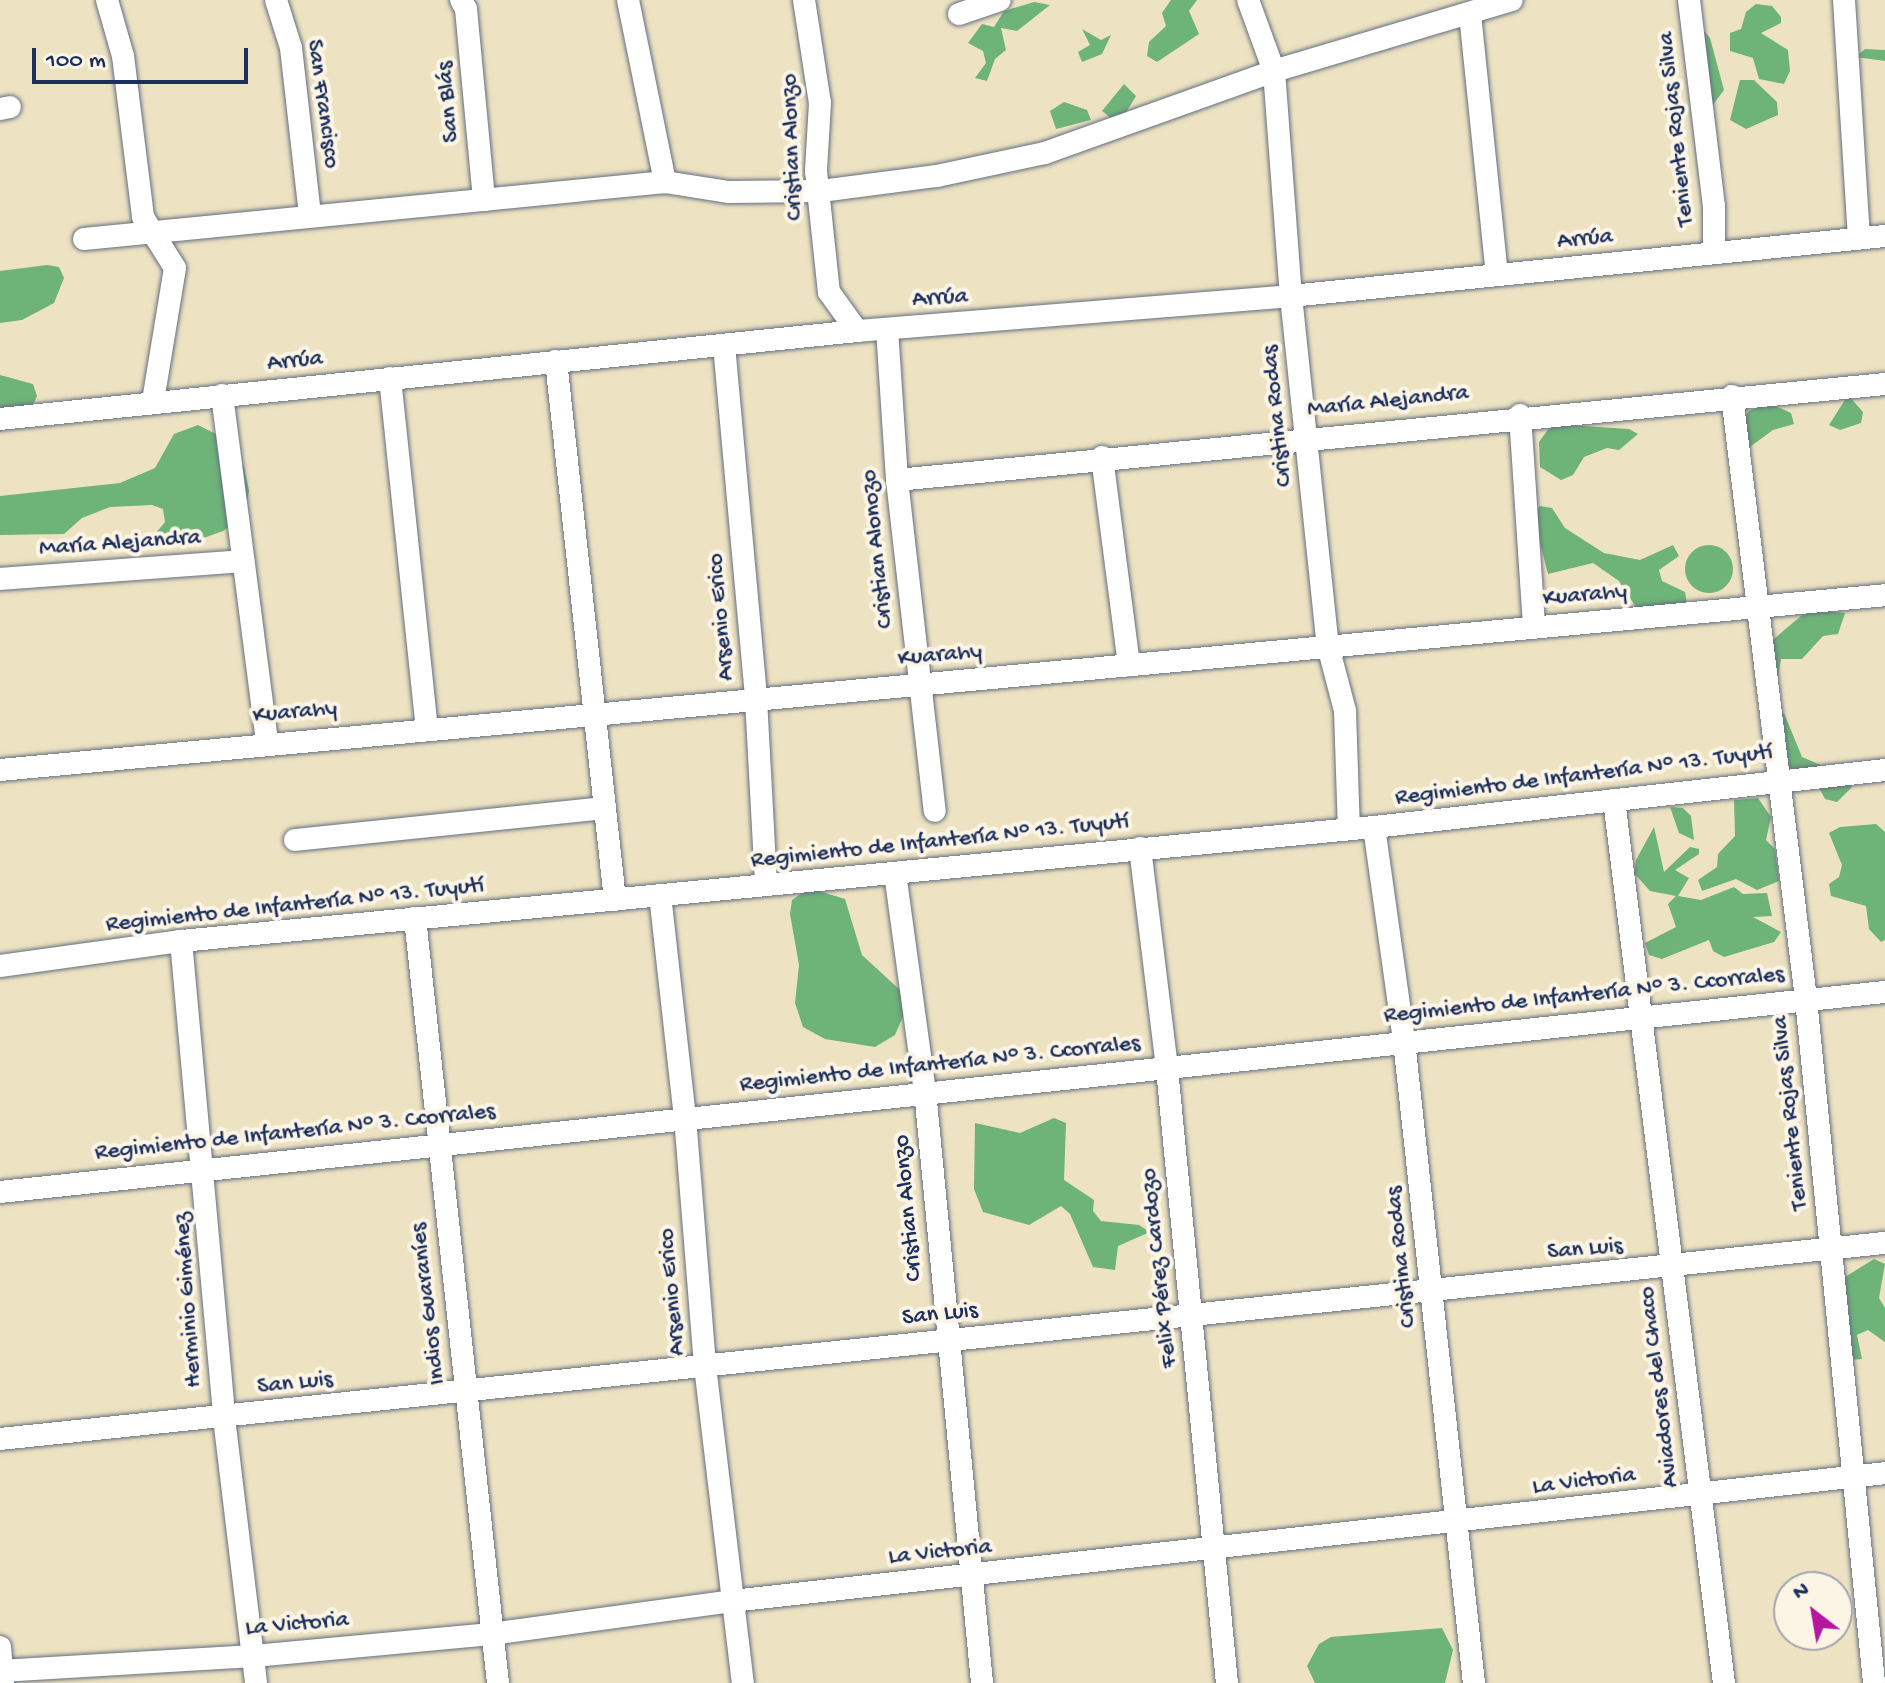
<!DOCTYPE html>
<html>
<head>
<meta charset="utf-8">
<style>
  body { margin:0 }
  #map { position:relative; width:1885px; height:1683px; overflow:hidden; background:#ede3c2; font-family:"Gochi Hand",sans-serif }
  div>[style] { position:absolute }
  .forest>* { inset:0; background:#6eb378 }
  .round { border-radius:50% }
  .roads { filter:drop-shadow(0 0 2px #646e81) drop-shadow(0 0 2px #646e81) }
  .minor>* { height:22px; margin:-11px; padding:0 11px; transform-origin:11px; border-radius:11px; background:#fff }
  span { translate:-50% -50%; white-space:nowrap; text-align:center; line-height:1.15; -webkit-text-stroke:8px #fcf5e5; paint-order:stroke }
  .street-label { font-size:24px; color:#1b2f5e }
  .north { position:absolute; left:1773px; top:1571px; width:80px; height:80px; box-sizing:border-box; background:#fcf5e5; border:2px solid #a2a6af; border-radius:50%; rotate:329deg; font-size:22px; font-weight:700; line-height:32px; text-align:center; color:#1b2f5e }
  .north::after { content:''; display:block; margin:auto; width:28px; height:36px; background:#b5179e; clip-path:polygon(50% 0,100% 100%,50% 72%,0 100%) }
  .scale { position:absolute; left:32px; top:48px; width:216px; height:36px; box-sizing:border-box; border:4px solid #1b2f5e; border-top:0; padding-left:10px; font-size:24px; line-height:28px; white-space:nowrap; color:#1b2f5e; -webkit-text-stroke:6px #fcf5e5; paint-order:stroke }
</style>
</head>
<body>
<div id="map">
  <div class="forest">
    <div style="clip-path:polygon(1171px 0,1197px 0,1189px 11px,1199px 34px,1157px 62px,1147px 56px,1149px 42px,1166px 26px,1162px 13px)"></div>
    <div style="clip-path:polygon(1034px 2px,1050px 5px,1017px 31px,1001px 28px,1006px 50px,995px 59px,987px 81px,975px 78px,986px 63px,983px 51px,968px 43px,982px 24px,994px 27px,1004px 11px)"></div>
    <div style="clip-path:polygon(1756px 4px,1772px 6px,1781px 17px,1781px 23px,1761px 33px,1788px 50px,1790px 71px,1784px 84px,1759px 79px,1753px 58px,1730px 51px,1730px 33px,1741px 29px,1746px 12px)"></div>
    <div style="clip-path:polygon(1082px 29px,1101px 40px,1111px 35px,1102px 54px,1082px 62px,1078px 52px,1090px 45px)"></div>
    <div style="clip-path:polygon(1702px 29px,1710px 38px,1724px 90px,1712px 106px)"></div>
    <div style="clip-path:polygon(1865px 49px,1885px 50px,1885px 61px,1856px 57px)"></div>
    <div style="clip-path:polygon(1740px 80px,1754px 80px,1777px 102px,1778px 115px,1746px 129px,1730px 120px)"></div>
    <div style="clip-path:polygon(1124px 84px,1136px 96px,1124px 116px,1112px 119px,1102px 111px)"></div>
    <div style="clip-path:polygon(1064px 102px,1087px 110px,1091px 120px,1056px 129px,1050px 111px)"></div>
    <div style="clip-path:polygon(47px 265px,59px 267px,64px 278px,54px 303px,22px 320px,0 323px,0 271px)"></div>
    <div style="clip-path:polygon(0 375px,33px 384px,37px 396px,27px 418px,0 432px)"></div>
    <div style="clip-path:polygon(1848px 395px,1863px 412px,1861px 423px,1840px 430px,1829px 425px)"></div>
    <div style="clip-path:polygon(1769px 403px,1791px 413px,1794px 424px,1773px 430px,1743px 452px,1734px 432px,1749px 411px)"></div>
    <div style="clip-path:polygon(1552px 424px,1629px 429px,1638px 434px,1619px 450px,1607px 448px,1584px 457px,1573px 475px,1561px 480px,1540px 467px,1539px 442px)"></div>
    <div style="clip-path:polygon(198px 425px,222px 437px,244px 467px,249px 491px,244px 517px,223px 531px,198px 540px,166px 541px,155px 534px,165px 522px,163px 509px,152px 505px,110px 507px,82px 518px,64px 534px,0 535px,0 496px,120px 483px,155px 468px,174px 434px)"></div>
    <div style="clip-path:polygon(1540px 506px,1552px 508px,1565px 528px,1604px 553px,1640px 560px,1673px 545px,1679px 556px,1659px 570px,1662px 581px,1685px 592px,1687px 604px,1639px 612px,1619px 581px,1593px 563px,1548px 574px,1533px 516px)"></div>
    <div class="round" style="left:1685px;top:545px;width:48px;height:48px"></div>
    <div style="clip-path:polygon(1809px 609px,1845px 613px,1838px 634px,1823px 636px,1802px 659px,1781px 659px,1777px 683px,1768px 644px)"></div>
    <div style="clip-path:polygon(1784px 713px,1802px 757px,1846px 776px,1852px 787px,1837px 802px,1825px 799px,1816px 782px,1785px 777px,1773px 719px)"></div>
    <div style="clip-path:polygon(1758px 798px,1771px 817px,1766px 840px,1775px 849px,1779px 881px,1757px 890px,1736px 879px,1702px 891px,1698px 880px,1717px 867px,1718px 854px,1735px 836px,1734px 800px)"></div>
    <div style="clip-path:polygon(1670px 807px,1683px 808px,1691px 816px,1694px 840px,1679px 833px)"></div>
    <div style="clip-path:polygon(1876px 824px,1885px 832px,1885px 940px,1881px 942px,1869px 929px,1866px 906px,1831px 896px,1829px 884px,1839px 877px,1842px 865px,1829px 833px,1840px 827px)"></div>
    <div style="clip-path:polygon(1654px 827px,1664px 872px,1690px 847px,1699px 849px,1699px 854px,1675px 870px,1689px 878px,1678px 896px,1701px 900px,1734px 887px,1743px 894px,1767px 893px,1772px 916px,1753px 917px,1781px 932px,1774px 942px,1724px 957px,1713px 951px,1709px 940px,1662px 959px,1649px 955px,1645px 943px,1676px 927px,1668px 904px,1676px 896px,1650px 891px,1634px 873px,1636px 860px)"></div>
    <div style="clip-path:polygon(809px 888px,845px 899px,862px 955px,900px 990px,904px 1014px,895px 1035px,875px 1047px,825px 1039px,803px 1027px,795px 1003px,799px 965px,790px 914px,792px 900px)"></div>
    <div style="clip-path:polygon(1054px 1118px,1066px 1123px,1064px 1180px,1094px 1200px,1093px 1211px,1101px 1221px,1139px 1225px,1150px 1232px,1118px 1246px,1115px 1270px,1093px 1267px,1070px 1214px,1061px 1206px,1029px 1225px,983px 1212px,974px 1189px,975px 1123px,1020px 1133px)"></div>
    <div style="clip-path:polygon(1874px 1259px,1885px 1264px,1879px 1298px,1885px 1308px,1885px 1342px,1868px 1330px,1857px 1335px,1862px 1359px,1849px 1360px,1840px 1289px,1845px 1277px)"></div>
    <div style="clip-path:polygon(1442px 1628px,1453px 1650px,1445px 1683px,1315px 1683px,1307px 1666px,1319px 1644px,1331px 1637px)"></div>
  </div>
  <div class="roads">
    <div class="minor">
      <div style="left:107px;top:0;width:58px;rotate:74.1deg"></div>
      <div style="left:123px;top:56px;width:162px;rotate:82.9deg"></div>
      <div style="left:143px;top:217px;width:60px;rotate:57.9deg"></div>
      <div style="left:175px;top:268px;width:135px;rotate:99.4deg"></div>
      <div style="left:276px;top:0;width:50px;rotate:72.6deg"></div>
      <div style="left:291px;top:48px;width:169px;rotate:83.5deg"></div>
      <div style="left:461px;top:0;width:10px;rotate:61deg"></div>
      <div style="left:466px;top:9px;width:192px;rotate:84.6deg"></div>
      <div style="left:628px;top:0;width:186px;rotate:78.5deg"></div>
      <div style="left:804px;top:0;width:104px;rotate:81.2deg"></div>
      <div style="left:820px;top:103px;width:68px;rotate:93.4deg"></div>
      <div style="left:816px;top:171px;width:122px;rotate:83.9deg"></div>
      <div style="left:829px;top:292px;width:48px;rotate:54.3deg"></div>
      <div style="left:1248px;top:0;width:76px;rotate:69.9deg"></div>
      <div style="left:1274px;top:71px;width:226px;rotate:85.7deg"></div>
      <div style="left:1291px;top:296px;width:352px;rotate:84deg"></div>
      <div style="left:1328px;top:646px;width:67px;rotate:75.3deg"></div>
      <div style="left:1345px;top:711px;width:118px;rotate:88.1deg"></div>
      <div style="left:1689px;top:0;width:208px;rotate:83.1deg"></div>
      <div style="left:1714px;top:206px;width:47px;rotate:90deg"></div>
      <div style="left:1844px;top:0;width:238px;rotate:86.4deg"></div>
      <div style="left:959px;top:14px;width:43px;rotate:-18.9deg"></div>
      <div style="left:1470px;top:14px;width:261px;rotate:84.1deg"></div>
      <div style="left:0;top:109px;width:10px;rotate:-11deg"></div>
      <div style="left:84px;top:239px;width:584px;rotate:-5.6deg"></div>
      <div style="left:665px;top:182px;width:65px;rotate:8.9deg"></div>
      <div style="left:729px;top:192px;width:92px;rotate:-0.6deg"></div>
      <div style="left:821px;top:191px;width:117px;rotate:-7.4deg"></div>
      <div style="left:937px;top:176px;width:110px;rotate:-12deg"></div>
      <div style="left:1045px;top:153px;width:243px;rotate:-19.7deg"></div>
      <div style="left:1274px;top:71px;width:248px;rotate:-16.6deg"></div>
      <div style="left:887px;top:329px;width:151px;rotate:86.2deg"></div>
      <div style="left:897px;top:480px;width:333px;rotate:83.5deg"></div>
      <div style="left:724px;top:345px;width:355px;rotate:84.8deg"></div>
      <div style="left:756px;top:699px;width:186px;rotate:86.9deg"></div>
      <div style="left:556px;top:361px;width:542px;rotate:83.75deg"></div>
      <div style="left:390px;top:378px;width:352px;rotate:84deg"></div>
      <div style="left:222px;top:395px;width:350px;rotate:82.6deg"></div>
      <div style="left:1732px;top:396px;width:608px;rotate:83deg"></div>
      <div style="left:1806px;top:999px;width:687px;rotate:84.32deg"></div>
      <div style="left:1520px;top:415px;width:212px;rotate:86.2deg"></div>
      <div style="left:0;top:419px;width:862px;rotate:-5.86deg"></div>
      <div style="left:857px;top:331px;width:435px;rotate:-4.6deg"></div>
      <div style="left:1291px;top:296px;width:597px;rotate:-5.77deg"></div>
      <div style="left:1102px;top:457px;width:210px;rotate:82.6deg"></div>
      <div style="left:897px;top:480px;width:993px;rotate:-5.55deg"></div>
      <div style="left:0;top:579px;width:244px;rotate:-4.2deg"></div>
      <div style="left:0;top:770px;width:1893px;rotate:-5.3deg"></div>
      <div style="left:1614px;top:800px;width:890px;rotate:82.9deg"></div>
      <div style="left:1374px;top:827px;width:216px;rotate:82deg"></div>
      <div style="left:1404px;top:1041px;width:646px;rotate:83.78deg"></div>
      <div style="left:295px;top:840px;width:310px;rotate:-5.9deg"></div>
      <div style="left:1140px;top:848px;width:223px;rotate:83deg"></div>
      <div style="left:1167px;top:1069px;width:617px;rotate:84.42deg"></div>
      <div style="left:895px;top:873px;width:220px;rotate:82.2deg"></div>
      <div style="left:925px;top:1091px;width:595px;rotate:84.5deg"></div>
      <div style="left:660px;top:895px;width:223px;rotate:83.6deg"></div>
      <div style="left:685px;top:1117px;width:250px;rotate:85.4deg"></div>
      <div style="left:705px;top:1366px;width:319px;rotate:83.2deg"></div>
      <div style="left:415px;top:918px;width:769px;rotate:83.81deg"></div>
      <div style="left:181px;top:941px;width:479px;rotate:84.8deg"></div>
      <div style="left:224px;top:1418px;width:267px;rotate:83.1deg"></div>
      <div style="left:0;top:966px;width:183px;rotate:-7.9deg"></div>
      <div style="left:181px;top:941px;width:1198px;rotate:-5.46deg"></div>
      <div style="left:1374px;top:827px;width:514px;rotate:-6.36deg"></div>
      <div style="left:0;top:1192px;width:1896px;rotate:-6.06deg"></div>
      <div style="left:0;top:1439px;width:1895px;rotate:-5.94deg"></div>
      <div style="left:0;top:1647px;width:36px;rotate:85deg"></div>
      <div style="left:0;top:1671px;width:254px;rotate:-3.4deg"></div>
      <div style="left:254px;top:1656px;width:238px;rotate:-5.3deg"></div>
      <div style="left:491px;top:1634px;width:243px;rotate:-7.8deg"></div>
      <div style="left:732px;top:1601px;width:1160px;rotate:-6.33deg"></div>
    </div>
  </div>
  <div class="street-label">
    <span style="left:449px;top:102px;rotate:-95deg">San Blás</span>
    <span style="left:322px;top:104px;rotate:82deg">San Francisco</span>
    <span style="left:1677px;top:129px;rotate:-96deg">Teniente Rojas Silva</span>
    <span style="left:793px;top:147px;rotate:-92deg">Cristian Alonzo</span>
    <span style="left:1585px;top:240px;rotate:-6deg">Arrúa</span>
    <span style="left:940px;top:299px;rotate:-4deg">Arrúa</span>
    <span style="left:295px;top:362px;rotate:-6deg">Arrúa</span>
    <span style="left:1388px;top:402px;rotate:-6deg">María Alejandra</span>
    <span style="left:1278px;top:416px;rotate:-96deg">Cristina Rodas</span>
    <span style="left:120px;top:544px;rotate:-4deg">María Alejandra</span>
    <span style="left:878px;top:549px;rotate:-96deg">Cristian Alonozo</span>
    <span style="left:1585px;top:596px;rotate:-5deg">Kuarahy</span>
    <span style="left:722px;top:617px;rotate:-95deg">Arsenio Erico</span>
    <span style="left:940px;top:656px;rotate:-5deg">Kuarahy</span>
    <span style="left:295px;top:713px;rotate:-5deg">Kuarahy</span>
    <span style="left:1584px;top:776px;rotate:-7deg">Regimiento de Infantería N° 13. Tuyutí</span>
    <span style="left:940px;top:842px;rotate:-6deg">Regimiento de Infantería N° 13. Tuyutí</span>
    <span style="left:295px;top:906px;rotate:-6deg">Regimiento de Infantería N° 13. Tuyutí</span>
    <span style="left:1584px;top:996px;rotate:-6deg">Regimiento de Infantería N° 3. Ccorrales</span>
    <span style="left:940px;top:1065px;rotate:-6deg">Regimiento de Infantería N° 3. Ccorrales</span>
    <span style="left:1791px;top:1113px;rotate:-96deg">Teniente Rojas Silva</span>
    <span style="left:295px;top:1133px;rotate:-6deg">Regimiento de Infantería N° 3. Ccorrales</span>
    <span style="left:909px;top:1208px;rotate:-95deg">Cristian Alonzo</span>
    <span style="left:1585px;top:1250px;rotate:-5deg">San Luis</span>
    <span style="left:1402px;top:1257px;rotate:-96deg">Cristina Rodas</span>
    <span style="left:1160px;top:1268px;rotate:-96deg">Felix Pérez Cardozo</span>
    <span style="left:673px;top:1292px;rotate:-95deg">Arsenio Erico</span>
    <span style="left:189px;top:1300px;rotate:-94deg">Herminio Giménez</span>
    <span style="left:429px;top:1304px;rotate:-97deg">Indios Guaraníes</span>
    <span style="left:940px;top:1315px;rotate:-6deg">San Luis</span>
    <span style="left:295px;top:1384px;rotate:-6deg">San Luis</span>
    <span style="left:1660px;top:1387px;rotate:-97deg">Aviadores del Chaco</span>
    <span style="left:1584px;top:1482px;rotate:-7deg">La Victoria</span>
    <span style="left:940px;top:1553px;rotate:-6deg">La Victoria</span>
    <span style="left:297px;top:1625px;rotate:-5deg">La Victoria</span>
  </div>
  <div class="north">N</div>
  <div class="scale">100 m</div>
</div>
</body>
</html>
